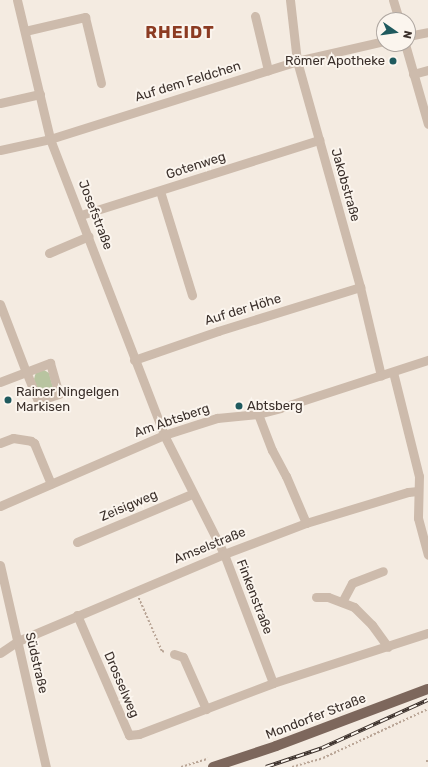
<!DOCTYPE html>
<html>
<head>
<meta charset="utf-8">
<style>
  body { margin:0 }
  #map { position:relative; width:428px; height:767px; overflow:hidden; background:#f4ebe1; font-family:Rubik,sans-serif }
  div>[style] { position:absolute }
  .green>* { inset:0; background:#b8c4a0 }
  .path>* { height:1.5px; margin-top:-0.75px; transform-origin:0; background:repeating-linear-gradient(90deg,#b9a596 0 2px,transparent 0 4px) }
  .minor>* { height:9px; margin:-4.5px; padding:0 4.5px; transform-origin:4.5px; border-radius:4.5px; background:#cdbbac }
  .major>* { height:10px; margin:-5px; padding:0 5px; transform-origin:5px; border-radius:5px; background:#7d675c }
  .rail>* { height:4px; margin-top:-2px; transform-origin:0; background:repeating-linear-gradient(90deg,#fbf5ee 0 8px,#3b302b 0 16px); box-sizing:border-box; border-block:1px solid #3b302b }
  .dots>* { width:11px; height:11px; translate:-50% -50%; box-sizing:border-box; border:2px solid #fbf5ee; border-radius:50% }
  span { translate:-50% -50%; white-space:nowrap; text-align:center; line-height:1.15; -webkit-text-stroke:4px #fbf5ee; paint-order:stroke }
  .poi-label { font-size:13px; color:#3b302b }
  .right { translate:-100% -50%; text-align:right }
  .left { translate:0 -50%; text-align:left }
  .street-label { font-size:13px; color:#3b302b }
  .district-label { font-size:17px; color:#8c3b22; font-weight:700; letter-spacing:1px }
  .north { position:absolute; left:376px; top:12px; width:40px; height:40px; box-sizing:border-box; background:#fbf5ee; border:1px solid #aea6a0; border-radius:50%; rotate:103deg; font-size:11px; font-weight:700; line-height:16px; text-align:center; color:#3b302b }
  .north::after { content:''; display:block; margin:auto; width:14px; height:18px; background:#1f5a5e; clip-path:polygon(50% 0,100% 100%,50% 72%,0 100%) }
</style>
</head>
<body>
<div id="map">
  <div class="green">
    <div style="clip-path:polygon(44px 370px,49px 373px,54px 391px,51px 393px,43px 396px,38px 392px,34px 379px,36px 372px)"></div>
  </div>
  <div class="path">
    <div style="left:139px;top:598px;width:58px;rotate:66.5deg"></div>
    <div style="left:162px;top:651px;width:4px;rotate:14deg"></div>
    <div style="left:426px;top:761px;width:2px"></div>
    <div style="left:181px;top:767px;width:28px;rotate:-17deg"></div>
    <div style="left:292px;top:767px;width:32px;rotate:-16deg"></div>
    <div style="left:323px;top:758px;width:116px;rotate:-25deg"></div>
  </div>
  <div class="minor">
    <div style="left:17px;top:0;width:143px;rotate:76.6deg"></div>
    <div style="left:50px;top:139px;width:317px;rotate:68.9deg"></div>
    <div style="left:164px;top:435px;width:133px;rotate:63.2deg"></div>
    <div style="left:224px;top:554px;width:138px;rotate:69.2deg"></div>
    <div style="left:290px;top:0;width:61px;rotate:83.5deg"></div>
    <div style="left:297px;top:61px;width:235px;rotate:74.4deg"></div>
    <div style="left:360px;top:287px;width:91px;rotate:76.7deg"></div>
    <div style="left:393px;top:0;width:21px;rotate:73deg"></div>
    <div style="left:255px;top:16px;width:56px;rotate:76.5deg"></div>
    <div style="left:25px;top:31px;width:62px;rotate:-13.1deg"></div>
    <div style="left:85px;top:17px;width:68px;rotate:76.4deg"></div>
    <div style="left:408px;top:36px;width:20px;rotate:-11deg"></div>
    <div style="left:405px;top:44px;width:83px;rotate:74deg"></div>
    <div style="left:413px;top:74px;width:16px;rotate:-15deg"></div>
    <div style="left:0;top:103px;width:41px;rotate:-12.7deg"></div>
    <div style="left:0;top:150px;width:51px;rotate:-12.4deg"></div>
    <div style="left:50px;top:139px;width:259px;rotate:-17.5deg"></div>
    <div style="left:297px;top:61px;width:89px;rotate:-12.9deg"></div>
    <div style="left:160px;top:191px;width:109px;rotate:72.9deg"></div>
    <div style="left:81px;top:215px;width:250px;rotate:-17.5deg"></div>
    <div style="left:49px;top:253px;width:43px;rotate:-23deg"></div>
    <div style="left:0;top:304px;width:73px;rotate:69.1deg"></div>
    <div style="left:26px;top:372px;width:28px;rotate:159deg"></div>
    <div style="left:134px;top:360px;width:89px;rotate:-19deg"></div>
    <div style="left:218px;top:331px;width:149px;rotate:-17.2deg"></div>
    <div style="left:50px;top:363px;width:32px;rotate:74deg"></div>
    <div style="left:59px;top:394px;width:22px;rotate:162deg"></div>
    <div style="left:38px;top:401px;width:31px;rotate:-112deg"></div>
    <div style="left:26px;top:372px;width:26px;rotate:-21deg"></div>
    <div style="left:393px;top:372px;width:107px;rotate:76deg"></div>
    <div style="left:419px;top:476px;width:42px;rotate:91.4deg"></div>
    <div style="left:418px;top:518px;width:38px;rotate:75deg"></div>
    <div style="left:258px;top:414px;width:39px;rotate:69deg"></div>
    <div style="left:272px;top:450px;width:30px;rotate:62deg"></div>
    <div style="left:286px;top:476px;width:51px;rotate:66.9deg"></div>
    <div style="left:0;top:443px;width:14px;rotate:-21deg"></div>
    <div style="left:13px;top:438px;width:18px;rotate:9deg"></div>
    <div style="left:31px;top:441px;width:4px;rotate:34deg"></div>
    <div style="left:34px;top:443px;width:44px;rotate:67.5deg"></div>
    <div style="left:0;top:506px;width:179px;rotate:-23.4deg"></div>
    <div style="left:164px;top:435px;width:56px;rotate:-17.8deg"></div>
    <div style="left:217px;top:418px;width:41px;rotate:-5.6deg"></div>
    <div style="left:258px;top:414px;width:23px;rotate:-15deg"></div>
    <div style="left:280px;top:408px;width:156px;rotate:-18deg"></div>
    <div style="left:77px;top:542px;width:125px;rotate:-22.7deg"></div>
    <div style="left:0;top:565px;width:207px;rotate:77.2deg"></div>
    <div style="left:316px;top:597px;width:12px"></div>
    <div style="left:328px;top:597px;width:28px;rotate:21deg"></div>
    <div style="left:354px;top:607px;width:25px;rotate:45deg"></div>
    <div style="left:372px;top:625px;width:27px;rotate:54deg"></div>
    <div style="left:342px;top:602px;width:21px;rotate:-62deg"></div>
    <div style="left:352px;top:583px;width:33px;rotate:-21deg"></div>
    <div style="left:77px;top:615px;width:131px;rotate:66.6deg"></div>
    <div style="left:129px;top:735px;width:10px;rotate:-6deg"></div>
    <div style="left:139px;top:734px;width:143px;rotate:-20.8deg"></div>
    <div style="left:273px;top:683px;width:163px;rotate:-17.9deg"></div>
    <div style="left:0;top:653px;width:22px;rotate:-34deg"></div>
    <div style="left:18px;top:641px;width:224px;rotate:-22.9deg"></div>
    <div style="left:224px;top:554px;width:88px;rotate:-20.7deg"></div>
    <div style="left:306px;top:523px;width:107px;rotate:-16.9deg"></div>
    <div style="left:408px;top:492px;width:10px;rotate:-6deg"></div>
    <div style="left:174px;top:654px;width:9px;rotate:18deg"></div>
    <div style="left:183px;top:657px;width:57px;rotate:66.1deg"></div>
  </div>
  <div class="major">
    <div style="left:213px;top:767px;width:66px;rotate:-18.4deg"></div>
    <div style="left:276px;top:746px;width:162px;rotate:-20.6deg"></div>
  </div>
  <div class="rail">
    <div style="left:266px;top:767px;width:59px;rotate:-18.7deg"></div>
    <div style="left:322px;top:748px;width:116px;rotate:-24.4deg"></div>
  </div>
  <div class="dots">
    <div style="left:393px;top:61px;background:#1f5a5e"></div>
    <div style="left:8px;top:400px;background:#1f5a5e"></div>
    <div style="left:239px;top:406px;background:#1f5a5e"></div>
  </div>
  <div class="poi-label">
    <span class="right" style="left:385px;top:61px">Römer Apotheke</span>
    <span class="left" style="left:16px;top:400px">Rainer Ningelgen<br>Markisen</span>
    <span class="left" style="left:247px;top:406px">Abtsberg</span>
  </div>
  <div class="street-label">
    <span style="left:188px;top:82px;rotate:-17deg">Auf dem Feldchen</span>
    <span style="left:196px;top:166px;rotate:-18deg">Gotenweg</span>
    <span style="left:345px;top:185px;rotate:74deg">Jakobstraße</span>
    <span style="left:95px;top:215px;rotate:69deg">Josefstraße</span>
    <span style="left:243px;top:310px;rotate:-17deg">Auf der Höhe</span>
    <span style="left:172px;top:421px;rotate:-19deg">Am Abtsberg</span>
    <span style="left:129px;top:506px;rotate:-23deg">Zeisigweg</span>
    <span style="left:210px;top:546px;rotate:-22deg">Amselstraße</span>
    <span style="left:254px;top:597px;rotate:69deg">Finkenstraße</span>
    <span style="left:36px;top:663px;rotate:77deg">Südstraße</span>
    <span style="left:121px;top:685px;rotate:67deg">Drosselweg</span>
    <span style="left:316px;top:717px;rotate:-21deg">Mondorfer Straße</span>
  </div>
  <div class="district-label">
    <span style="left:180px;top:33px">RHEIDT</span>
  </div>
  <div class="north">N</div>
</div>
</body>
</html>
